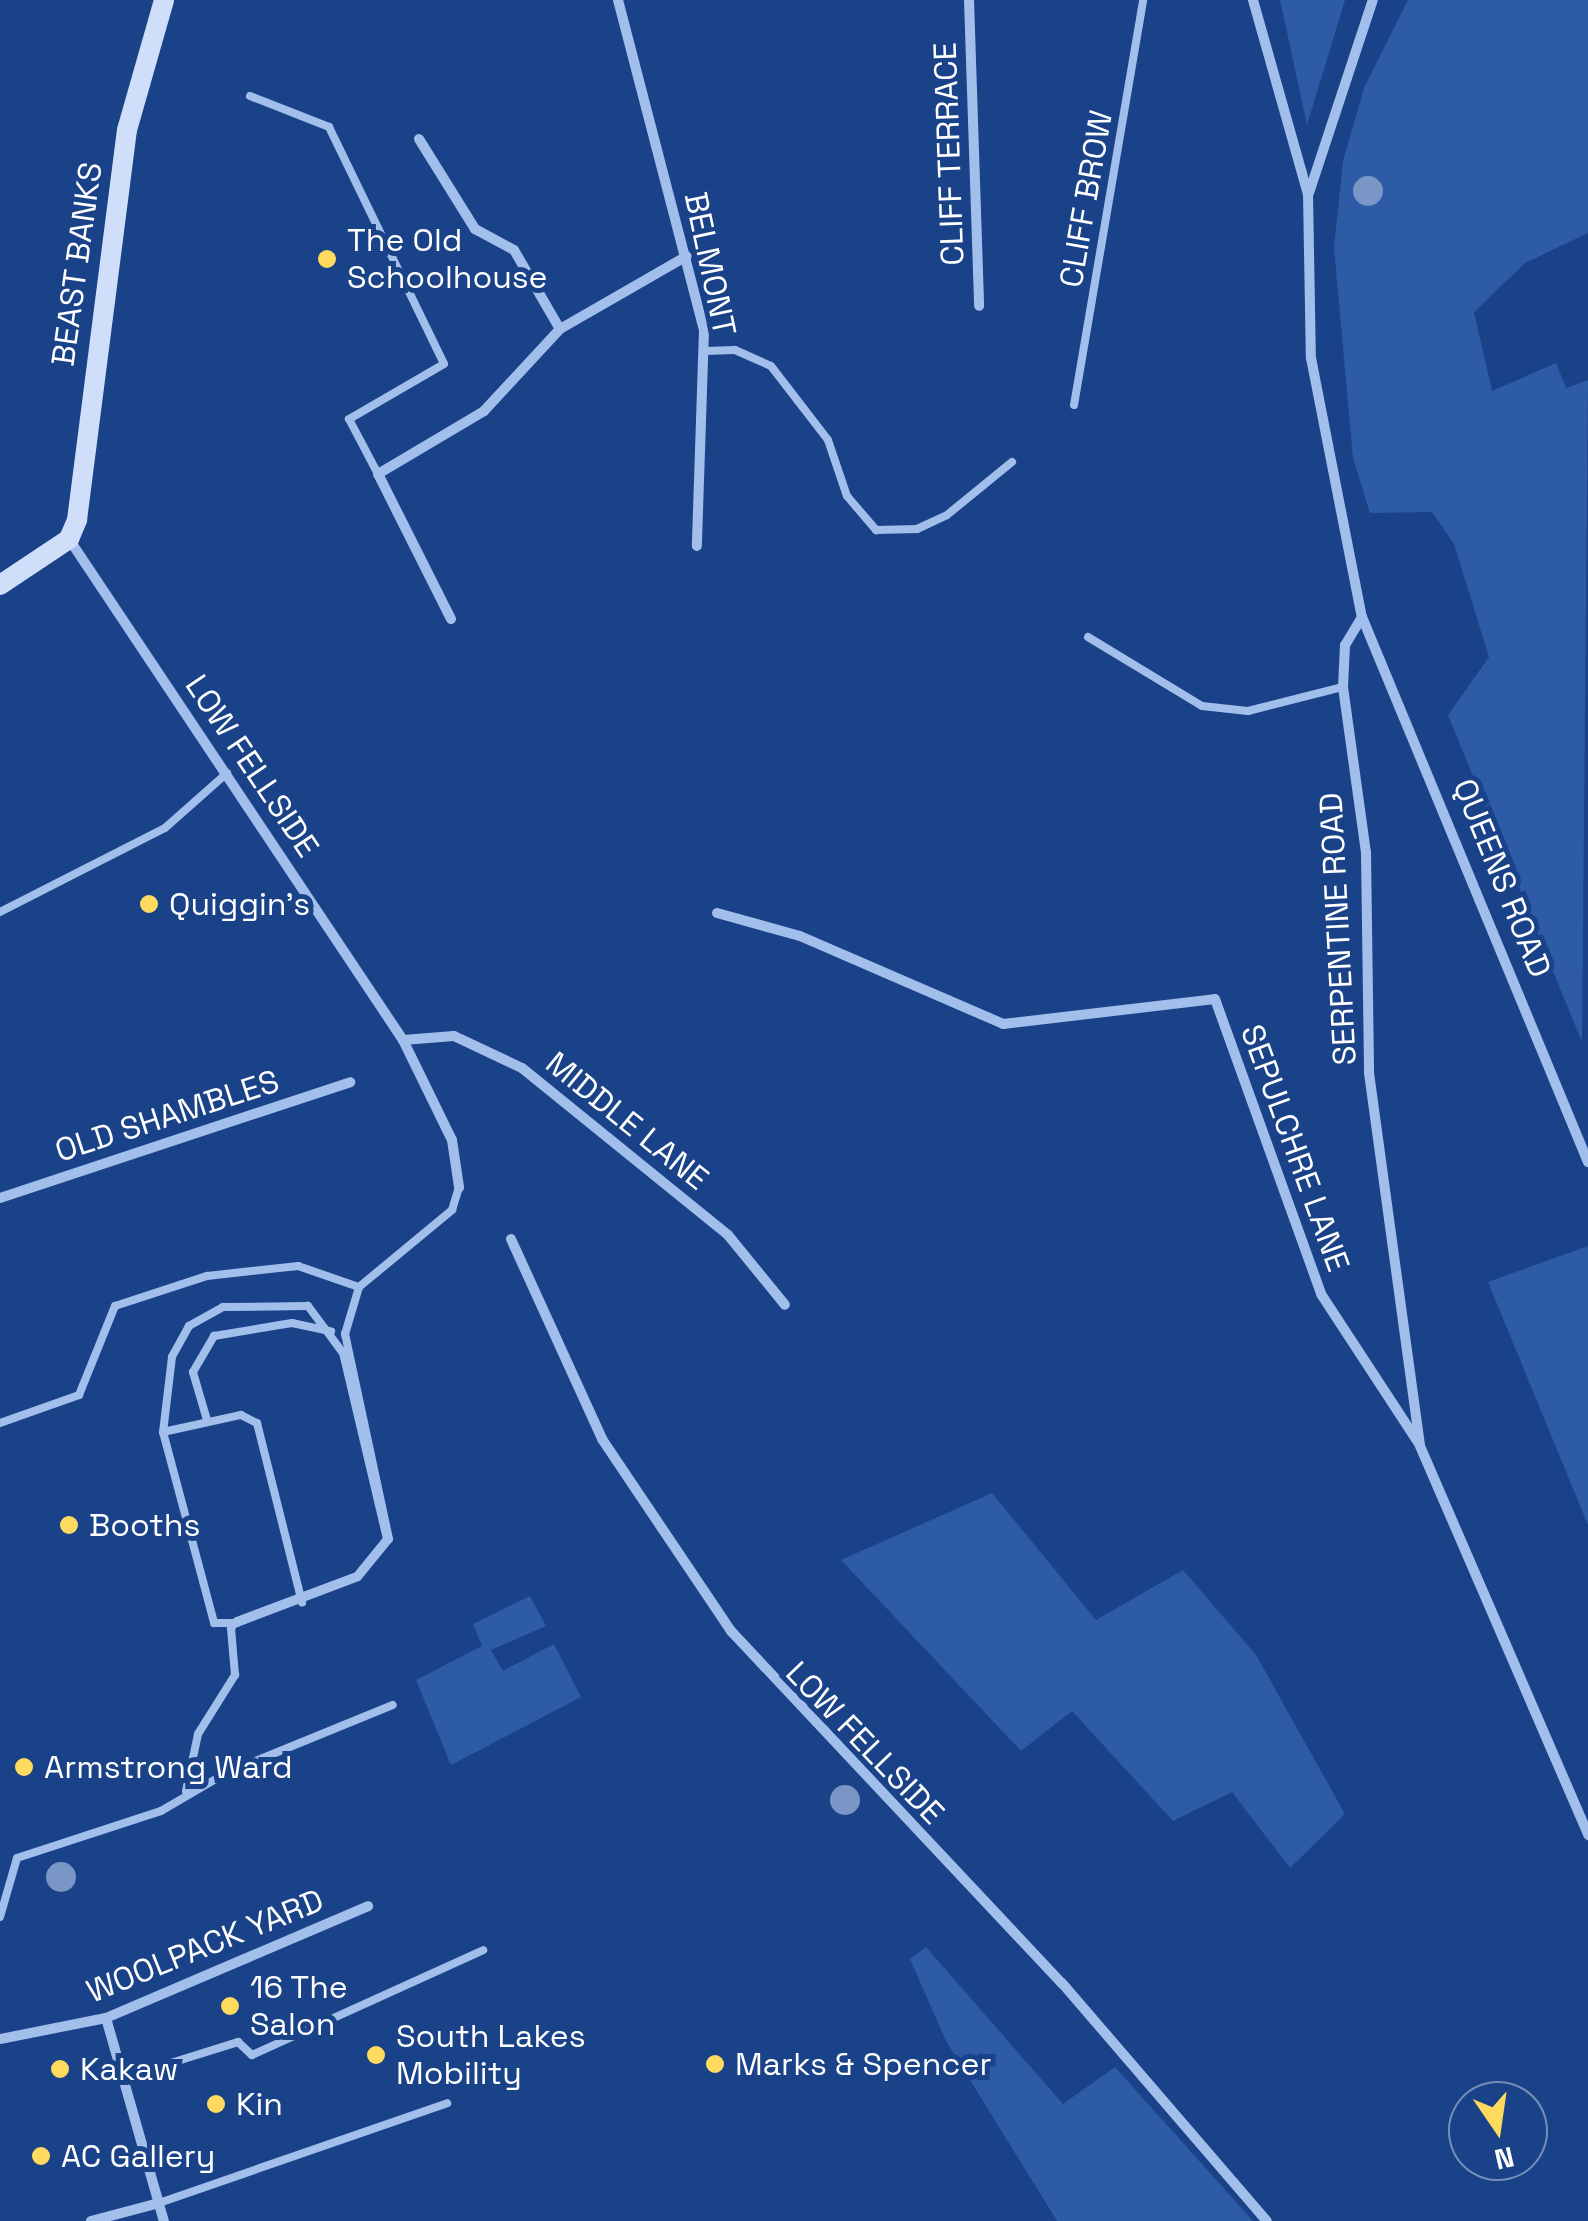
<!DOCTYPE html>
<html>
<head>
<meta charset="utf-8">
<style>
  body { margin:0 }
  #map { position:relative; width:1588px; height:2221px; overflow:hidden; background:#1a4288; font-family:"Space Grotesk",sans-serif }
  div>[style] { position:absolute }
  .green>* { inset:0; background:#2d5ba6 }
  .lane>* { height:8px; margin:-4px; padding:0 4px; transform-origin:4px; border-radius:4px; background:#a2bfec }
  .street>* { height:10px; margin:-5px; padding:0 5px; transform-origin:5px; border-radius:5px; background:#a2bfec }
  .secondary>* { height:20px; margin:-10px; padding:0 10px; transform-origin:10px; border-radius:10px; background:#cfdef9 }
  .trees>* { width:30px; height:30px; margin:-15px; border-radius:50%; background:#7a96c6 }
  .dots>* { width:28px; height:28px; translate:-50% -50%; box-sizing:border-box; border:5px solid #1a4288; border-radius:50% }
  span { translate:-50% -50%; white-space:nowrap; text-align:center; line-height:1.15; -webkit-text-stroke:10px #1a4288; paint-order:stroke }
  .street-label { font-size:32px; color:#fff }
  .poi-label { font-size:32px; color:#fff }
  .left { translate:0 -50%; text-align:left }
  .north { position:absolute; left:1448px; top:2081px; width:100px; height:100px; box-sizing:border-box; background:#1a4288; border:2px solid #768eb8; border-radius:50%; rotate:167deg; font-size:28px; font-weight:700; line-height:40px; text-align:center; color:#fff }
  .north::after { content:''; display:block; margin:auto; width:35px; height:45px; background:#fedb5e; clip-path:polygon(50% 0,100% 100%,50% 72%,0 100%) }
</style>
</head>
<body>
<div id="map">
  <div class="green">
    <div style="clip-path:polygon(1279px 0,1345px 0,1307px 125px,1281px 4px)"></div>
    <div style="clip-path:polygon(1408px 0,1588px 0,1588px 233px,1525px 263px,1474px 312px,1492px 391px,1556px 363px,1566px 388px,1588px 380px,1582px 1042px,1448px 715px,1489px 657px,1454px 544px,1432px 512px,1370px 513px,1353px 458px,1334px 248px,1343px 161px,1364px 88px)"></div>
    <div style="clip-path:polygon(1588px 1246px,1588px 1525px,1488px 1282px)"></div>
    <div style="clip-path:polygon(992px 1493px,1096px 1620px,1183px 1570px,1256px 1655px,1345px 1814px,1290px 1868px,1232px 1792px,1173px 1821px,1072px 1711px,1021px 1751px,841px 1560px)"></div>
    <div style="clip-path:polygon(530px 1596px,546px 1626px,491px 1650px,503px 1671px,554px 1644px,581px 1697px,451px 1765px,416px 1680px,482px 1646px,473px 1624px)"></div>
    <div style="clip-path:polygon(926px 1947px,1063px 2104px,1115px 2067px,1253px 2221px,1057px 2221px,946px 2041px,910px 1959px)"></div>
  </div>
  <div class="lane">
    <div style="left:250px;top:96px;width:85px;rotate:21.4deg"></div>
    <div style="left:329px;top:127px;width:263px;rotate:64.1deg"></div>
    <div style="left:444px;top:364px;width:110px;rotate:149.9deg"></div>
    <div style="left:349px;top:419px;width:62px;rotate:62.2deg"></div>
    <div style="left:704px;top:351px;width:31px;rotate:-2deg"></div>
    <div style="left:735px;top:350px;width:39px;rotate:24deg"></div>
    <div style="left:771px;top:366px;width:93px;rotate:52.4deg"></div>
    <div style="left:828px;top:440px;width:59px;rotate:71.3deg"></div>
    <div style="left:847px;top:496px;width:45px;rotate:49.5deg"></div>
    <div style="left:876px;top:530px;width:41px;rotate:-1.4deg"></div>
    <div style="left:917px;top:529px;width:33px;rotate:-25deg"></div>
    <div style="left:947px;top:515px;width:84px;rotate:-39.2deg"></div>
    <div style="left:1074px;top:405px;width:411px;rotate:-80.3deg"></div>
    <div style="left:1088px;top:637px;width:133px;rotate:31.2deg"></div>
    <div style="left:1202px;top:706px;width:46px;rotate:6.2deg"></div>
    <div style="left:1248px;top:711px;width:98px;rotate:-14.2deg"></div>
    <div style="left:0;top:912px;width:185px;rotate:-27deg"></div>
    <div style="left:165px;top:828px;width:83px;rotate:-41.6deg"></div>
    <div style="left:207px;top:1420px;width:50px;rotate:-106.3deg"></div>
    <div style="left:193px;top:1372px;width:42px;rotate:-59.7deg"></div>
    <div style="left:214px;top:1336px;width:79px;rotate:-9.5deg"></div>
    <div style="left:292px;top:1323px;width:40px;rotate:12deg"></div>
    <div style="left:0;top:1423px;width:84px;rotate:-19.5deg"></div>
    <div style="left:79px;top:1395px;width:96px;rotate:-68deg"></div>
    <div style="left:115px;top:1306px;width:97px;rotate:-18.1deg"></div>
    <div style="left:207px;top:1276px;width:92px;rotate:-6.3deg"></div>
    <div style="left:298px;top:1266px;width:65px;rotate:19deg"></div>
    <div style="left:163px;top:1432px;width:80px;rotate:-12.3deg"></div>
    <div style="left:241px;top:1415px;width:18px;rotate:27deg"></div>
    <div style="left:257px;top:1423px;width:185px;rotate:75.9deg"></div>
    <div style="left:186px;top:1791px;width:58px;rotate:-78.1deg"></div>
    <div style="left:198px;top:1734px;width:70px;rotate:-57.9deg"></div>
    <div style="left:235px;top:1675px;width:47px;rotate:-94.9deg"></div>
    <div style="left:231px;top:1628px;width:9px;rotate:-49deg"></div>
    <div style="left:237px;top:1621px;width:128px;rotate:-20.6deg"></div>
    <div style="left:357px;top:1576px;width:48px;rotate:-51deg"></div>
    <div style="left:387px;top:1539px;width:191px;rotate:-103.3deg"></div>
    <div style="left:343px;top:1353px;width:59px;rotate:-126.7deg"></div>
    <div style="left:308px;top:1306px;width:85px;rotate:179.3deg"></div>
    <div style="left:223px;top:1307px;width:39px;rotate:151deg"></div>
    <div style="left:189px;top:1326px;width:35px;rotate:119deg"></div>
    <div style="left:172px;top:1357px;width:76px;rotate:96.8deg"></div>
    <div style="left:163px;top:1432px;width:198px;rotate:75deg"></div>
    <div style="left:214px;top:1623px;width:23px"></div>
    <div style="left:237px;top:1623px;width:129px;rotate:-20.8deg"></div>
    <div style="left:358px;top:1577px;width:49px;rotate:-50.8deg"></div>
    <div style="left:389px;top:1539px;width:210px;rotate:-102.1deg"></div>
    <div style="left:345px;top:1334px;width:49px;rotate:-73.4deg"></div>
    <div style="left:359px;top:1287px;width:121px;rotate:-39.6deg"></div>
    <div style="left:452px;top:1210px;width:24px;rotate:-73deg"></div>
    <div style="left:0;top:1917px;width:61px;rotate:-73.9deg"></div>
    <div style="left:17px;top:1858px;width:151px;rotate:-18.1deg"></div>
    <div style="left:161px;top:1811px;width:75px;rotate:-30.3deg"></div>
    <div style="left:226px;top:1773px;width:180px;rotate:-22.2deg"></div>
    <div style="left:123px;top:2078px;width:121px;rotate:-17.4deg"></div>
    <div style="left:238px;top:2042px;width:19px;rotate:43deg"></div>
    <div style="left:252px;top:2055px;width:254px;rotate:-24.4deg"></div>
    <div style="left:159px;top:2203px;width:305px;rotate:-19.1deg"></div>
  </div>
  <div class="street">
    <div style="left:618px;top:0;width:341px;rotate:75.4deg"></div>
    <div style="left:704px;top:330px;width:216px;rotate:91.9deg"></div>
    <div style="left:969px;top:0;width:306px;rotate:88.1deg"></div>
    <div style="left:1253px;top:0;width:202px;rotate:74.2deg"></div>
    <div style="left:1308px;top:194px;width:164px;rotate:89deg"></div>
    <div style="left:1311px;top:358px;width:264px;rotate:78.9deg"></div>
    <div style="left:1362px;top:617px;width:590px;rotate:67.48deg"></div>
    <div style="left:419px;top:139px;width:106px;rotate:58.1deg"></div>
    <div style="left:475px;top:229px;width:44px;rotate:28.3deg"></div>
    <div style="left:514px;top:250px;width:91px;rotate:59.8deg"></div>
    <div style="left:1309px;top:193px;width:203px;rotate:-71.7deg"></div>
    <div style="left:69px;top:539px;width:602px;rotate:56.31deg"></div>
    <div style="left:403px;top:1040px;width:111px;rotate:63.9deg"></div>
    <div style="left:452px;top:1140px;width:48px;rotate:81.5deg"></div>
    <div style="left:1362px;top:617px;width:33px;rotate:121deg"></div>
    <div style="left:1345px;top:645px;width:42px;rotate:92.7deg"></div>
    <div style="left:1343px;top:687px;width:168px;rotate:82.1deg"></div>
    <div style="left:1366px;top:853px;width:220px;rotate:89.2deg"></div>
    <div style="left:1369px;top:1073px;width:376px;rotate:82.2deg"></div>
    <div style="left:1420px;top:1446px;width:424px;rotate:66.6deg"></div>
    <div style="left:451px;top:619px;width:162px;rotate:-116.7deg"></div>
    <div style="left:378px;top:474px;width:123px;rotate:-30.7deg"></div>
    <div style="left:484px;top:411px;width:112px;rotate:-47.2deg"></div>
    <div style="left:560px;top:329px;width:146px;rotate:-29.9deg"></div>
    <div style="left:717px;top:913px;width:86px;rotate:15.5deg"></div>
    <div style="left:800px;top:936px;width:221px;rotate:23.4deg"></div>
    <div style="left:1003px;top:1024px;width:213px;rotate:-6.7deg"></div>
    <div style="left:1215px;top:999px;width:313px;rotate:70.2deg"></div>
    <div style="left:1321px;top:1294px;width:179px;rotate:56.8deg"></div>
    <div style="left:403px;top:1040px;width:51px;rotate:-4.5deg"></div>
    <div style="left:454px;top:1036px;width:75px;rotate:25.2deg"></div>
    <div style="left:522px;top:1068px;width:265px;rotate:39deg"></div>
    <div style="left:728px;top:1235px;width:90px;rotate:50.8deg"></div>
    <div style="left:0;top:1198px;width:369px;rotate:-18.3deg"></div>
    <div style="left:511px;top:1239px;width:220px;rotate:65.5deg"></div>
    <div style="left:602px;top:1439px;width:231px;rotate:56.1deg"></div>
    <div style="left:731px;top:1631px;width:483px;rotate:46.8deg"></div>
    <div style="left:1062px;top:1983px;width:314px;rotate:49.3deg"></div>
    <div style="left:106px;top:2018px;width:211px;rotate:74.1deg"></div>
    <div style="left:0;top:2039px;width:108px;rotate:-11.2deg"></div>
    <div style="left:106px;top:2018px;width:285px;rotate:-23.1deg"></div>
    <div style="left:91px;top:2221px;width:70px;rotate:-14.8deg"></div>
  </div>
  <div class="secondary">
    <div style="left:0;top:585px;width:83px;rotate:-33.7deg"></div>
    <div style="left:69px;top:539px;width:21px;rotate:-67deg"></div>
    <div style="left:77px;top:520px;width:393px;rotate:-82.7deg"></div>
    <div style="left:127px;top:130px;width:135px;rotate:-74.1deg"></div>
  </div>
  <div class="trees">
    <div style="left:1368px;top:191px"></div>
    <div style="left:845px;top:1800px"></div>
    <div style="left:61px;top:1877px"></div>
  </div>
  <div class="dots">
    <div style="left:327px;top:259px;background:#fedb5e"></div>
    <div style="left:149px;top:904px;background:#fedb5e"></div>
    <div style="left:69px;top:1525px;background:#fedb5e"></div>
    <div style="left:24px;top:1767px;background:#fedb5e"></div>
    <div style="left:230px;top:2006px;background:#fedb5e"></div>
    <div style="left:376px;top:2055px;background:#fedb5e"></div>
    <div style="left:715px;top:2064px;background:#fedb5e"></div>
    <div style="left:60px;top:2069px;background:#fedb5e"></div>
    <div style="left:216px;top:2104px;background:#fedb5e"></div>
    <div style="left:41px;top:2156px;background:#fedb5e"></div>
  </div>
  <div class="street-label">
    <span style="left:949px;top:154px;rotate:-92deg">CLIFF TERRACE</span>
    <span style="left:1086px;top:199px;rotate:-80deg">CLIFF BROW</span>
    <span style="left:77px;top:264px;rotate:-82deg">BEAST BANKS</span>
    <span style="left:710px;top:264px;rotate:78deg">BELMONT</span>
    <span style="left:252px;top:766px;rotate:56deg">LOW FELLSIDE</span>
    <span style="left:1502px;top:878px;rotate:68deg">QUEENS ROAD</span>
    <span style="left:1338px;top:929px;rotate:-93deg">SERPENTINE ROAD</span>
    <span style="left:167px;top:1116px;rotate:-18deg">OLD SHAMBLES</span>
    <span style="left:627px;top:1121px;rotate:39deg">MIDDLE LANE</span>
    <span style="left:1295px;top:1148px;rotate:70deg">SEPULCHRE LANE</span>
    <span style="left:865px;top:1743px;rotate:46deg">LOW FELLSIDE</span>
    <span style="left:205px;top:1946px;rotate:-22deg">WOOLPACK YARD</span>
  </div>
  <div class="poi-label">
    <span class="left" style="left:347px;top:259px">The Old<br>Schoolhouse</span>
    <span class="left" style="left:169px;top:904px">Quiggin's</span>
    <span class="left" style="left:89px;top:1525px">Booths</span>
    <span class="left" style="left:44px;top:1767px">Armstrong Ward</span>
    <span class="left" style="left:250px;top:2006px">16 The<br>Salon</span>
    <span class="left" style="left:396px;top:2055px">South Lakes<br>Mobility</span>
    <span class="left" style="left:735px;top:2064px">Marks &amp; Spencer</span>
    <span class="left" style="left:80px;top:2069px">Kakaw</span>
    <span class="left" style="left:236px;top:2104px">Kin</span>
    <span class="left" style="left:61px;top:2156px">AC Gallery</span>
  </div>
  <div class="north">N</div>
</div>
</body>
</html>
